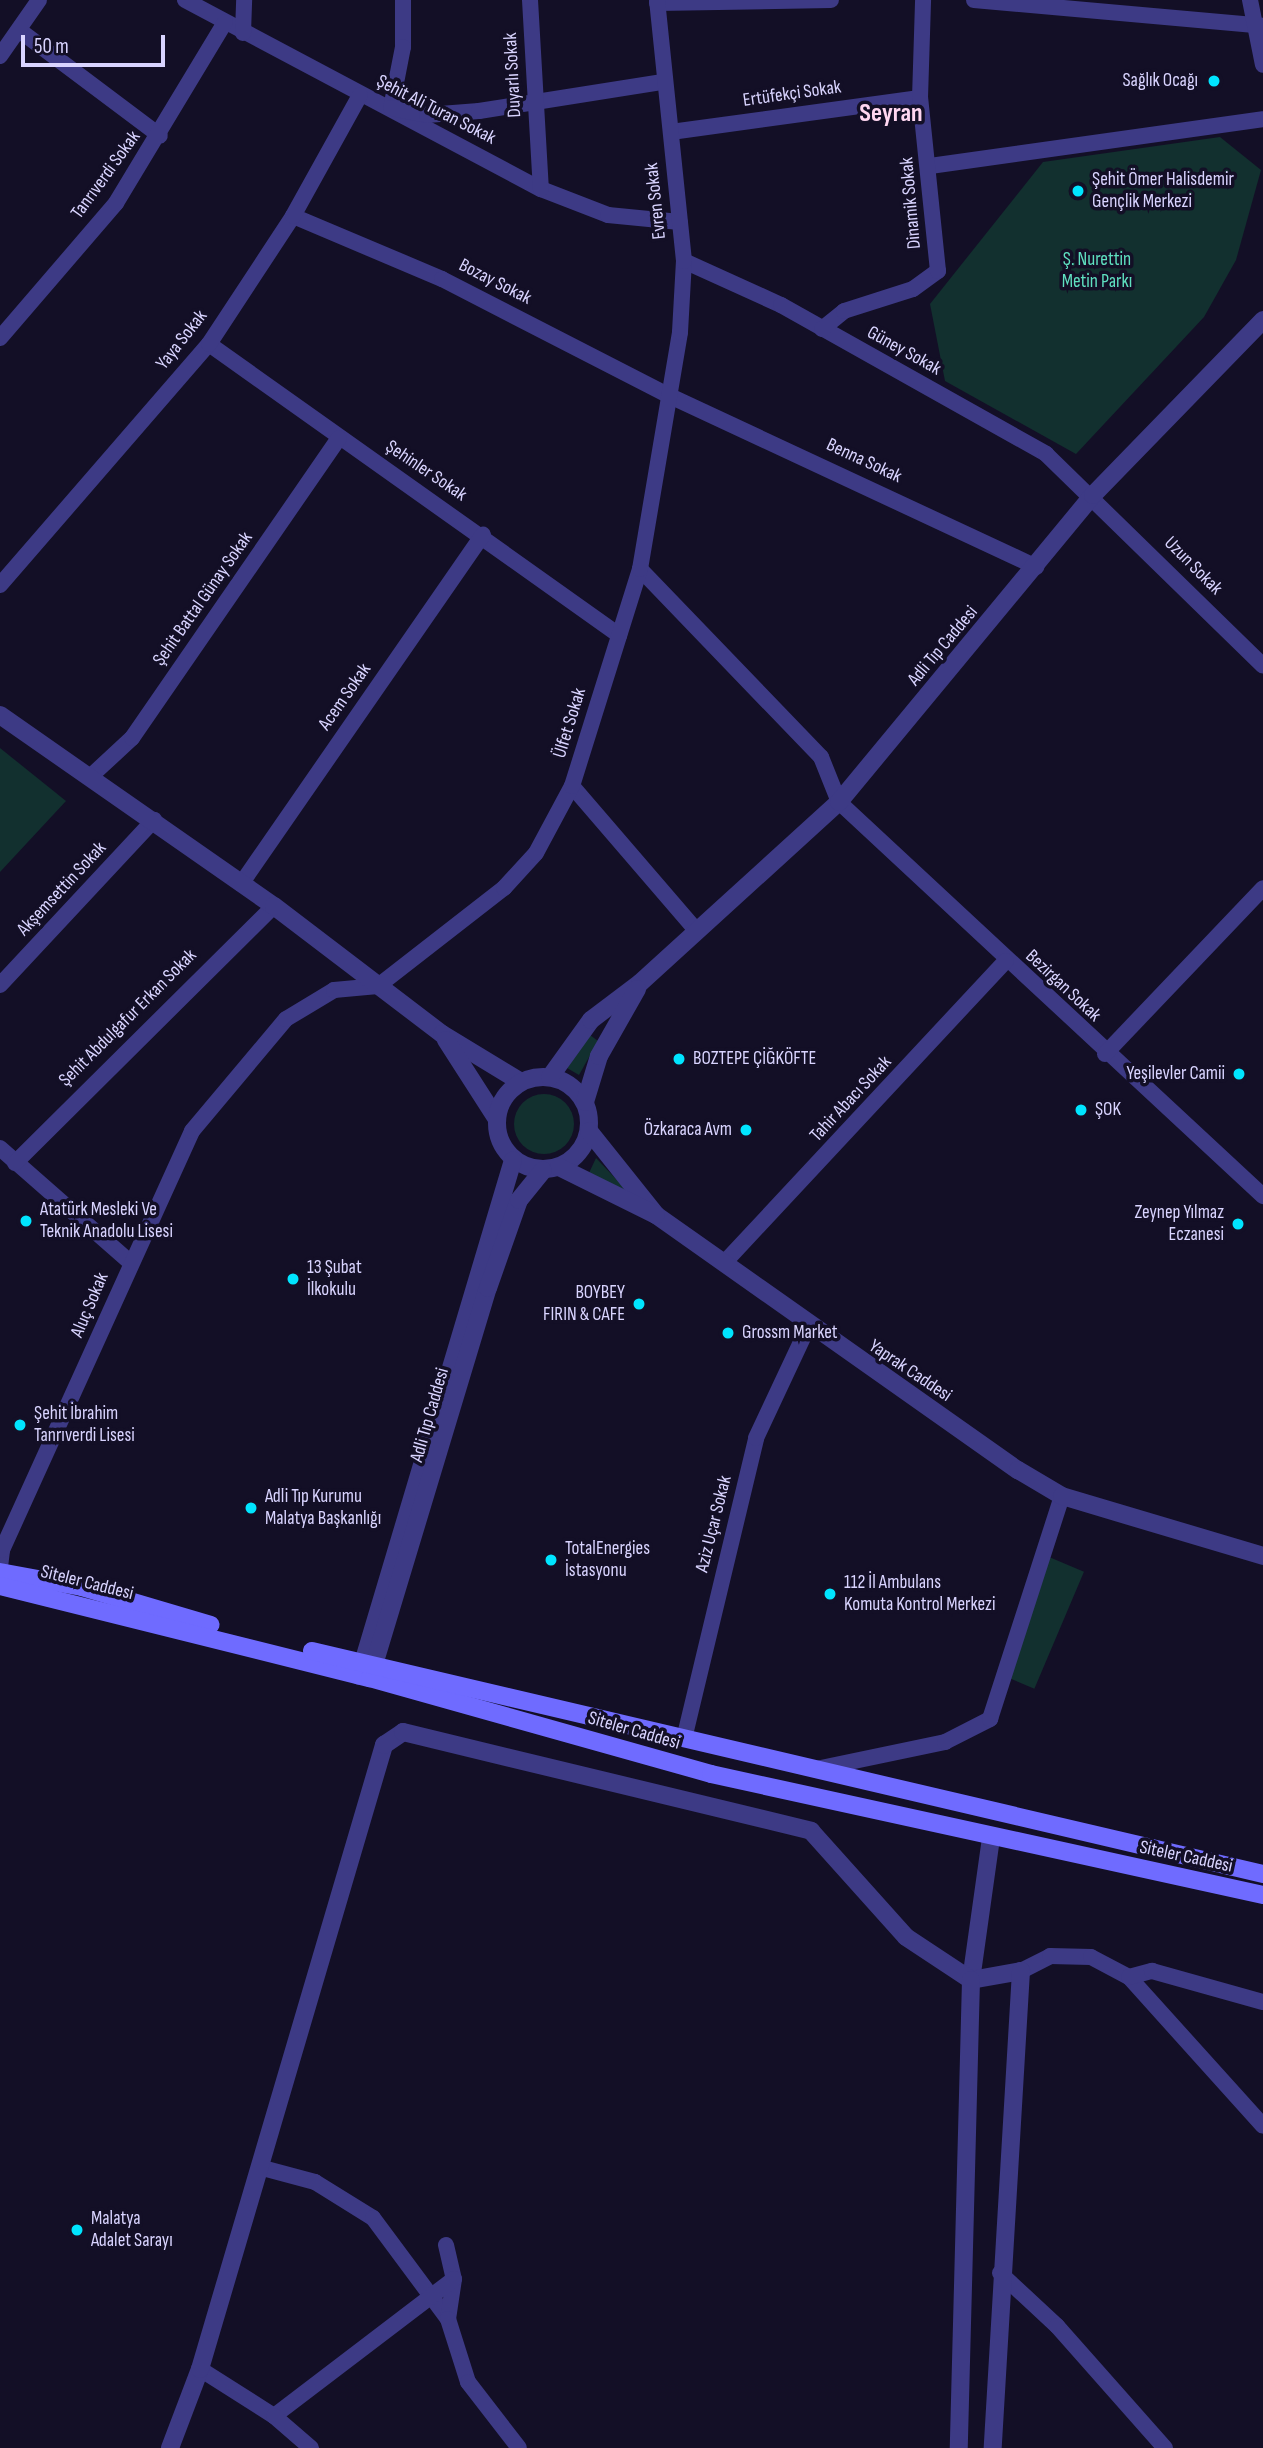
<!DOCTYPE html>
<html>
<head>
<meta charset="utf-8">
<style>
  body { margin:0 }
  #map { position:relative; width:1263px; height:2448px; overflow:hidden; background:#130f26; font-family:"Sofia Sans Condensed",sans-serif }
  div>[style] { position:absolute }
  .green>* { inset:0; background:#12302f; transform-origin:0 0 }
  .round { border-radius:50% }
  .minor>* { height:16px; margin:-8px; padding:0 8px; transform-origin:8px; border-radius:8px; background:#3d3a85 }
  .tertiary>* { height:18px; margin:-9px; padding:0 9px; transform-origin:9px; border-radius:9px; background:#3d3a85 }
  .tertiary>.ring { margin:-9px; padding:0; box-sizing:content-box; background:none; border:18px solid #3d3a85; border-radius:50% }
  .secondary>* { height:18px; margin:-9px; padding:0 9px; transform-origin:9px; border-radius:9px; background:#6f6bff }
  .dots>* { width:19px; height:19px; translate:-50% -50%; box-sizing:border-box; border:4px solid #130f26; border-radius:50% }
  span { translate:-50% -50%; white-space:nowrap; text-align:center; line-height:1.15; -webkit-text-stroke:7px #130f26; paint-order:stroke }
  .street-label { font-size:19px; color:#d9d4ff }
  .poi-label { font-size:19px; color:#d9d4ff }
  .right { translate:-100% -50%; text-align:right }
  .left { translate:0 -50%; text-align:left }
  .park-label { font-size:19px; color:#5fe0c0 }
  .district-label { font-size:26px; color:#ffd6f0; font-weight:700 }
  .scale { position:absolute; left:21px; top:35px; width:144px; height:32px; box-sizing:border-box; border:4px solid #d9d4ff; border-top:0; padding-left:9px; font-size:21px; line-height:24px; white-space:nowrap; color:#d9d4ff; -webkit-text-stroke:5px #130f26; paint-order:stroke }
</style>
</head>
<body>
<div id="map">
  <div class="green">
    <div style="clip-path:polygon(1220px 137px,1261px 170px,1236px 260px,1204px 317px,1076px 454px,945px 381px,930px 304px,1043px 162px)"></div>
    <div style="clip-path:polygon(0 748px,66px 801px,0 872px)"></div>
    <div style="clip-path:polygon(590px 1035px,598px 1041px,579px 1075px,567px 1068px)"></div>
    <div class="round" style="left:514px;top:1094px;width:60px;height:60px"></div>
    <div style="clip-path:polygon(596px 1158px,634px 1198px,589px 1173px)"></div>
    <div style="left:1049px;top:1557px;width:38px;height:127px;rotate:23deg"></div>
  </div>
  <div class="minor">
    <div style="left:185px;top:0;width:403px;rotate:28deg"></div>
    <div style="left:541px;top:189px;width:72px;rotate:21.2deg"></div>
    <div style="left:608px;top:215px;width:72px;rotate:5.6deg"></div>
    <div style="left:403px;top:0;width:47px;rotate:90deg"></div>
    <div style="left:403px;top:47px;width:62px;rotate:101.1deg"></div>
    <div style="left:391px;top:108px;width:37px;rotate:11deg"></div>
    <div style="left:427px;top:115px;width:52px;rotate:-4.4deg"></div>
    <div style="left:479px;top:111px;width:186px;rotate:-9deg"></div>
    <div style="left:530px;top:0;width:189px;rotate:86.7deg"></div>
    <div style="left:974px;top:0;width:290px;rotate:5.1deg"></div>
    <div style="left:1250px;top:0;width:66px;rotate:78.7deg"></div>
    <div style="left:657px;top:3px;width:174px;rotate:-1deg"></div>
    <div style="left:19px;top:30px;width:176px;rotate:36.9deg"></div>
    <div style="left:243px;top:33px;width:33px;rotate:-88deg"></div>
    <div style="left:0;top:56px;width:68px;rotate:-55.1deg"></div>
    <div style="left:671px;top:132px;width:251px;rotate:-7.8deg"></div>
    <div style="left:930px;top:166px;width:336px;rotate:-8deg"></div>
    <div style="left:293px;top:216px;width:162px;rotate:22.9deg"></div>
    <div style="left:442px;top:279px;width:259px;rotate:27.2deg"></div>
    <div style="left:672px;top:397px;width:402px;rotate:25deg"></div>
    <div style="left:684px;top:261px;width:107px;rotate:24.4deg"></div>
    <div style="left:781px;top:305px;width:304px;rotate:29.3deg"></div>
    <div style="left:1046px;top:454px;width:303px;rotate:44.3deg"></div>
    <div style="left:822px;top:329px;width:28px;rotate:-39deg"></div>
    <div style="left:844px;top:311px;width:72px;rotate:-17.7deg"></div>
    <div style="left:913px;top:289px;width:31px;rotate:-36deg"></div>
    <div style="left:938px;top:271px;width:174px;rotate:-95.9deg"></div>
    <div style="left:920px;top:98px;width:98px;rotate:-88.2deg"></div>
    <div style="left:0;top:338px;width:178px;rotate:-49.3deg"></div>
    <div style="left:116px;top:203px;width:211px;rotate:-58.9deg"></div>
    <div style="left:209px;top:344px;width:503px;rotate:35.37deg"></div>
    <div style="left:640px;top:569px;width:261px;rotate:46.1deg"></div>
    <div style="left:821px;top:757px;width:48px;rotate:68.2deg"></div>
    <div style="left:839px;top:802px;width:579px;rotate:42.9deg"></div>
    <div style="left:0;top:585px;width:319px;rotate:-49.1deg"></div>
    <div style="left:209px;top:344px;width:153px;rotate:-56.7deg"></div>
    <div style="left:293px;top:216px;width:138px;rotate:-61deg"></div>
    <div style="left:91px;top:776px;width:56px;rotate:-42.8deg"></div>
    <div style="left:132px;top:738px;width:364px;rotate:-55.4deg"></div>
    <div style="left:572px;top:786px;width:190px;rotate:49.3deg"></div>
    <div style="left:241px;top:884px;width:425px;rotate:-55.3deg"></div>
    <div style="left:0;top:985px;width:226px;rotate:-47deg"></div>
    <div style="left:1105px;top:1054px;width:229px;rotate:-46.4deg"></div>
    <div style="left:0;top:1148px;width:174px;rotate:41.3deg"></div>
    <div style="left:15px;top:1163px;width:365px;rotate:-44.8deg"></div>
    <div style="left:724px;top:1263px;width:413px;rotate:-47deg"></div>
    <div style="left:0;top:1567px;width:17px;rotate:-83deg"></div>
    <div style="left:2px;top:1550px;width:460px;rotate:-65.6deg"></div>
    <div style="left:192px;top:1131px;width:146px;rotate:-50deg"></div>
    <div style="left:286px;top:1019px;width:56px;rotate:-31.1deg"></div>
    <div style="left:334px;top:990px;width:44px;rotate:-5.2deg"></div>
    <div style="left:378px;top:986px;width:160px;rotate:-37.9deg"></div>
    <div style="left:504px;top:888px;width:47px;rotate:-47.6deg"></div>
    <div style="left:536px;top:853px;width:76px;rotate:-61.8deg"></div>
    <div style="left:572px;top:786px;width:227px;rotate:-72.6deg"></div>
    <div style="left:640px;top:569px;width:240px;rotate:-80.4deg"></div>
    <div style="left:680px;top:332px;width:71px;rotate:-86.8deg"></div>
    <div style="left:684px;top:261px;width:262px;rotate:-95.9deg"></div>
    <div style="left:684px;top:1739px;width:309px;rotate:-76.5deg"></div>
    <div style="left:756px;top:1438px;width:123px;rotate:-64.9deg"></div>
    <div style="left:816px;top:1769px;width:132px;rotate:-11.8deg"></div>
    <div style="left:945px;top:1742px;width:51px;rotate:-27.1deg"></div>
    <div style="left:990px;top:1719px;width:234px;rotate:-72.1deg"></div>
    <div style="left:1021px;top:1971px;width:33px;rotate:-27deg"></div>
    <div style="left:1050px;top:1956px;width:41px;rotate:1.4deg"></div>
    <div style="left:1091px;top:1957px;width:43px;rotate:27.8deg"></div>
    <div style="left:1129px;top:1977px;width:200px;rotate:48deg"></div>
    <div style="left:1129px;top:1977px;width:24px;rotate:-15deg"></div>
    <div style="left:1152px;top:1971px;width:115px;rotate:15.6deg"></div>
    <div style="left:259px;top:2167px;width:58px;rotate:15deg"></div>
    <div style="left:315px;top:2182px;width:68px;rotate:31.8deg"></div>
    <div style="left:373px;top:2218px;width:126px;rotate:53.4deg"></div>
    <div style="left:446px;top:2245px;width:35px;rotate:77deg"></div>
    <div style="left:454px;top:2279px;width:40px;rotate:98.5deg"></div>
    <div style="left:448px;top:2319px;width:66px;rotate:72.4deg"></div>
    <div style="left:468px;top:2382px;width:83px;rotate:52.3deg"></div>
    <div style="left:1000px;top:2273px;width:78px;rotate:42.9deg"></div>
    <div style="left:1057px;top:2326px;width:163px;rotate:48.5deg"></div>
    <div style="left:200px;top:2369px;width:88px;rotate:32.4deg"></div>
    <div style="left:274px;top:2416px;width:226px;rotate:-37.3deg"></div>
    <div style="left:274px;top:2416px;width:49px;rotate:40.9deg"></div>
  </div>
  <div class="tertiary">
    <div style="left:0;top:715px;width:334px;rotate:34.9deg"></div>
    <div style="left:274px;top:906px;width:211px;rotate:37.3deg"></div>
    <div style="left:442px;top:1034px;width:92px;rotate:31.3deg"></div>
    <div style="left:446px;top:1040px;width:93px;rotate:57.3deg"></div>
    <div class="ring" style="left:497px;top:1077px;width:74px;height:74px"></div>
    <div style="left:550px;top:1077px;width:70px;rotate:-54.3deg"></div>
    <div style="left:591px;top:1020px;width:61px;rotate:-37.1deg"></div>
    <div style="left:640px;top:983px;width:269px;rotate:-42.3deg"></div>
    <div style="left:839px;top:802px;width:398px;rotate:-50.4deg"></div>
    <div style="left:1093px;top:495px;width:244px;rotate:-45.8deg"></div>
    <div style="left:585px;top:1102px;width:48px;rotate:-73.1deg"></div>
    <div style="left:599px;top:1056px;width:77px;rotate:-60.4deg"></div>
    <div style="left:589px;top:1131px;width:107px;rotate:51.4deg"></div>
    <div style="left:656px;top:1215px;width:443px;rotate:35.2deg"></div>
    <div style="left:1018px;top:1470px;width:51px;rotate:30.6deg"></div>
    <div style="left:1062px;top:1496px;width:210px;rotate:16.6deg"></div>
    <div style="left:559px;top:1167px;width:108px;rotate:26.3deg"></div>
    <div style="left:359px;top:1676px;width:538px;rotate:-73.38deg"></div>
    <div style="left:370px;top:1678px;width:407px;rotate:-73.2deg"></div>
    <div style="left:488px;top:1288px;width:93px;rotate:-70.6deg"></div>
    <div style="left:519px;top:1200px;width:38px;rotate:-51deg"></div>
    <div style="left:991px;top:1838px;width:143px;rotate:98deg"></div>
    <div style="left:971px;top:1980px;width:51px;rotate:-10.2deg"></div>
    <div style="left:1021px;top:1971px;width:478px;rotate:93.4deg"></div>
    <div style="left:170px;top:2448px;width:85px;rotate:-69.2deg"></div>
    <div style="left:200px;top:2369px;width:651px;rotate:-73.57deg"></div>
    <div style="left:384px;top:1745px;width:23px;rotate:-34deg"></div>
    <div style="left:403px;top:1732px;width:420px;rotate:13.6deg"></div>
    <div style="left:811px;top:1831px;width:142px;rotate:48.1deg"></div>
    <div style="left:906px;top:1937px;width:78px;rotate:33.5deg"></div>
    <div style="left:971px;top:1980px;width:468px;rotate:91.5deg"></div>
  </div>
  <div class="secondary">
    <div style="left:0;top:1572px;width:83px;rotate:10.4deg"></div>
    <div style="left:82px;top:1587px;width:134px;rotate:16.4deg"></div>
    <div style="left:0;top:1586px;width:381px;rotate:14deg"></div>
    <div style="left:370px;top:1678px;width:354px;rotate:15.7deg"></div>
    <div style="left:711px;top:1774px;width:565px;rotate:12.36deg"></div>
    <div style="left:312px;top:1651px;width:977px;rotate:13.2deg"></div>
  </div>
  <div class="dots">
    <div style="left:1214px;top:81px;background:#00e5ff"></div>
    <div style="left:1078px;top:191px;background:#00e5ff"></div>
    <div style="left:679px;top:1059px;background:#00e5ff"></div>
    <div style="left:1239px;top:1074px;background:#00e5ff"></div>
    <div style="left:1081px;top:1110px;background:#00e5ff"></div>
    <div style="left:746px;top:1130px;background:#00e5ff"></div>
    <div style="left:26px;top:1221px;background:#00e5ff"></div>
    <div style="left:1238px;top:1224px;background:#00e5ff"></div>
    <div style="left:293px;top:1279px;background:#00e5ff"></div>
    <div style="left:639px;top:1304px;background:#00e5ff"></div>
    <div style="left:728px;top:1333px;background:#00e5ff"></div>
    <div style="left:20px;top:1425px;background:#00e5ff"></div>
    <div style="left:251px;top:1508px;background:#00e5ff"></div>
    <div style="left:551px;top:1560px;background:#00e5ff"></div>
    <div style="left:830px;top:1594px;background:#00e5ff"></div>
    <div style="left:77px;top:2230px;background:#00e5ff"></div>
  </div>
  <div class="street-label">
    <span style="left:513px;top:75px;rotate:-93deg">Duyarlı Sokak</span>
    <span style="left:792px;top:94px;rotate:-8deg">Ertüfekçi Sokak</span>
    <span style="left:436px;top:110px;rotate:27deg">Şehit Ali Turan Sokak</span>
    <span style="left:106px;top:175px;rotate:-54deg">Tanrıverdi Sokak</span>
    <span style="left:656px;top:201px;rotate:-96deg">Evren Sokak</span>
    <span style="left:911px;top:203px;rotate:-95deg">Dinamik Sokak</span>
    <span style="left:495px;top:282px;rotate:27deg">Bozay Sokak</span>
    <span style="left:182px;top:340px;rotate:-52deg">Yaya Sokak</span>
    <span style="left:904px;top:351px;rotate:29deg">Güney Sokak</span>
    <span style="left:864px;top:461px;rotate:25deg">Benna Sokak</span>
    <span style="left:426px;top:471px;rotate:34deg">Şehinler Sokak</span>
    <span style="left:1193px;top:566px;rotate:45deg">Uzun Sokak</span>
    <span style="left:203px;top:599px;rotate:-55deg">Şehit Battal Günay Sokak</span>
    <span style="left:943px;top:646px;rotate:-50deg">Adli Tıp Caddesi</span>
    <span style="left:345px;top:697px;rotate:-55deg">Acem Sokak</span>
    <span style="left:570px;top:723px;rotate:-73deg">Ülfet Sokak</span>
    <span style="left:62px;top:889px;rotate:-47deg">Akşemsettin Sokak</span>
    <span style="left:1063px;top:986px;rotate:43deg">Bezirgan Sokak</span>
    <span style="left:128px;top:1018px;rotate:-45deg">Şehit Abdulgafur Erkan Sokak</span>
    <span style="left:851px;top:1099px;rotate:-47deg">Tahir Abacı Sokak</span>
    <span style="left:90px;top:1305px;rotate:-67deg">Aluç Sokak</span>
    <span style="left:910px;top:1371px;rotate:34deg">Yaprak Caddesi</span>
    <span style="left:430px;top:1415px;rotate:-74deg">Adli Tıp Caddesi</span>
    <span style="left:714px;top:1524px;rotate:-76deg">Aziz Uçar Sokak</span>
    <span style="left:87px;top:1583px;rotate:14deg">Siteler Caddesi</span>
    <span style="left:634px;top:1731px;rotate:16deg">Siteler Caddesi</span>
    <span style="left:1186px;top:1857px;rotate:12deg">Siteler Caddesi</span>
  </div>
  <div class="poi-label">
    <span class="right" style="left:1198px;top:81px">Sağlık Ocağı</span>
    <span class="left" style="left:1092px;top:191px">Şehit Ömer Halisdemir<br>Gençlik Merkezi</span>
    <span class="left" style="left:693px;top:1059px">BOZTEPE ÇİĞKÖFTE</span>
    <span class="right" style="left:1225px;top:1074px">Yeşilevler Camii</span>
    <span class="left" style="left:1095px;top:1110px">ŞOK</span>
    <span class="right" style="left:732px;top:1130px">Özkaraca Avm</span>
    <span class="left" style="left:40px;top:1221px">Atatürk Mesleki Ve<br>Teknik Anadolu Lisesi</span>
    <span class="right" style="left:1224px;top:1224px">Zeynep Yılmaz<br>Eczanesi</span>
    <span class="left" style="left:307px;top:1279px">13 Şubat<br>İlkokulu</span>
    <span class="right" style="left:625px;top:1304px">BOYBEY<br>FIRIN &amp; CAFE</span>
    <span class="left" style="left:742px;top:1333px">Grossm Market</span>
    <span class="left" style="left:34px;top:1425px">Şehit İbrahim<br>Tanrıverdi Lisesi</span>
    <span class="left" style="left:265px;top:1508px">Adli Tıp Kurumu<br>Malatya Başkanlığı</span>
    <span class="left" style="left:565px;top:1560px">TotalEnergies<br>İstasyonu</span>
    <span class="left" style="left:844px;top:1594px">112 İl Ambulans<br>Komuta Kontrol Merkezi</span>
    <span class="left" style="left:91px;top:2230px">Malatya<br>Adalet Sarayı</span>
  </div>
  <div class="park-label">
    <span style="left:1097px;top:271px">Ş. Nurettin<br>Metin Parkı</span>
  </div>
  <div class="district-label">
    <span style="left:891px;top:114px">Seyran</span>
  </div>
  <div class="scale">50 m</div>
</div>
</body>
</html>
